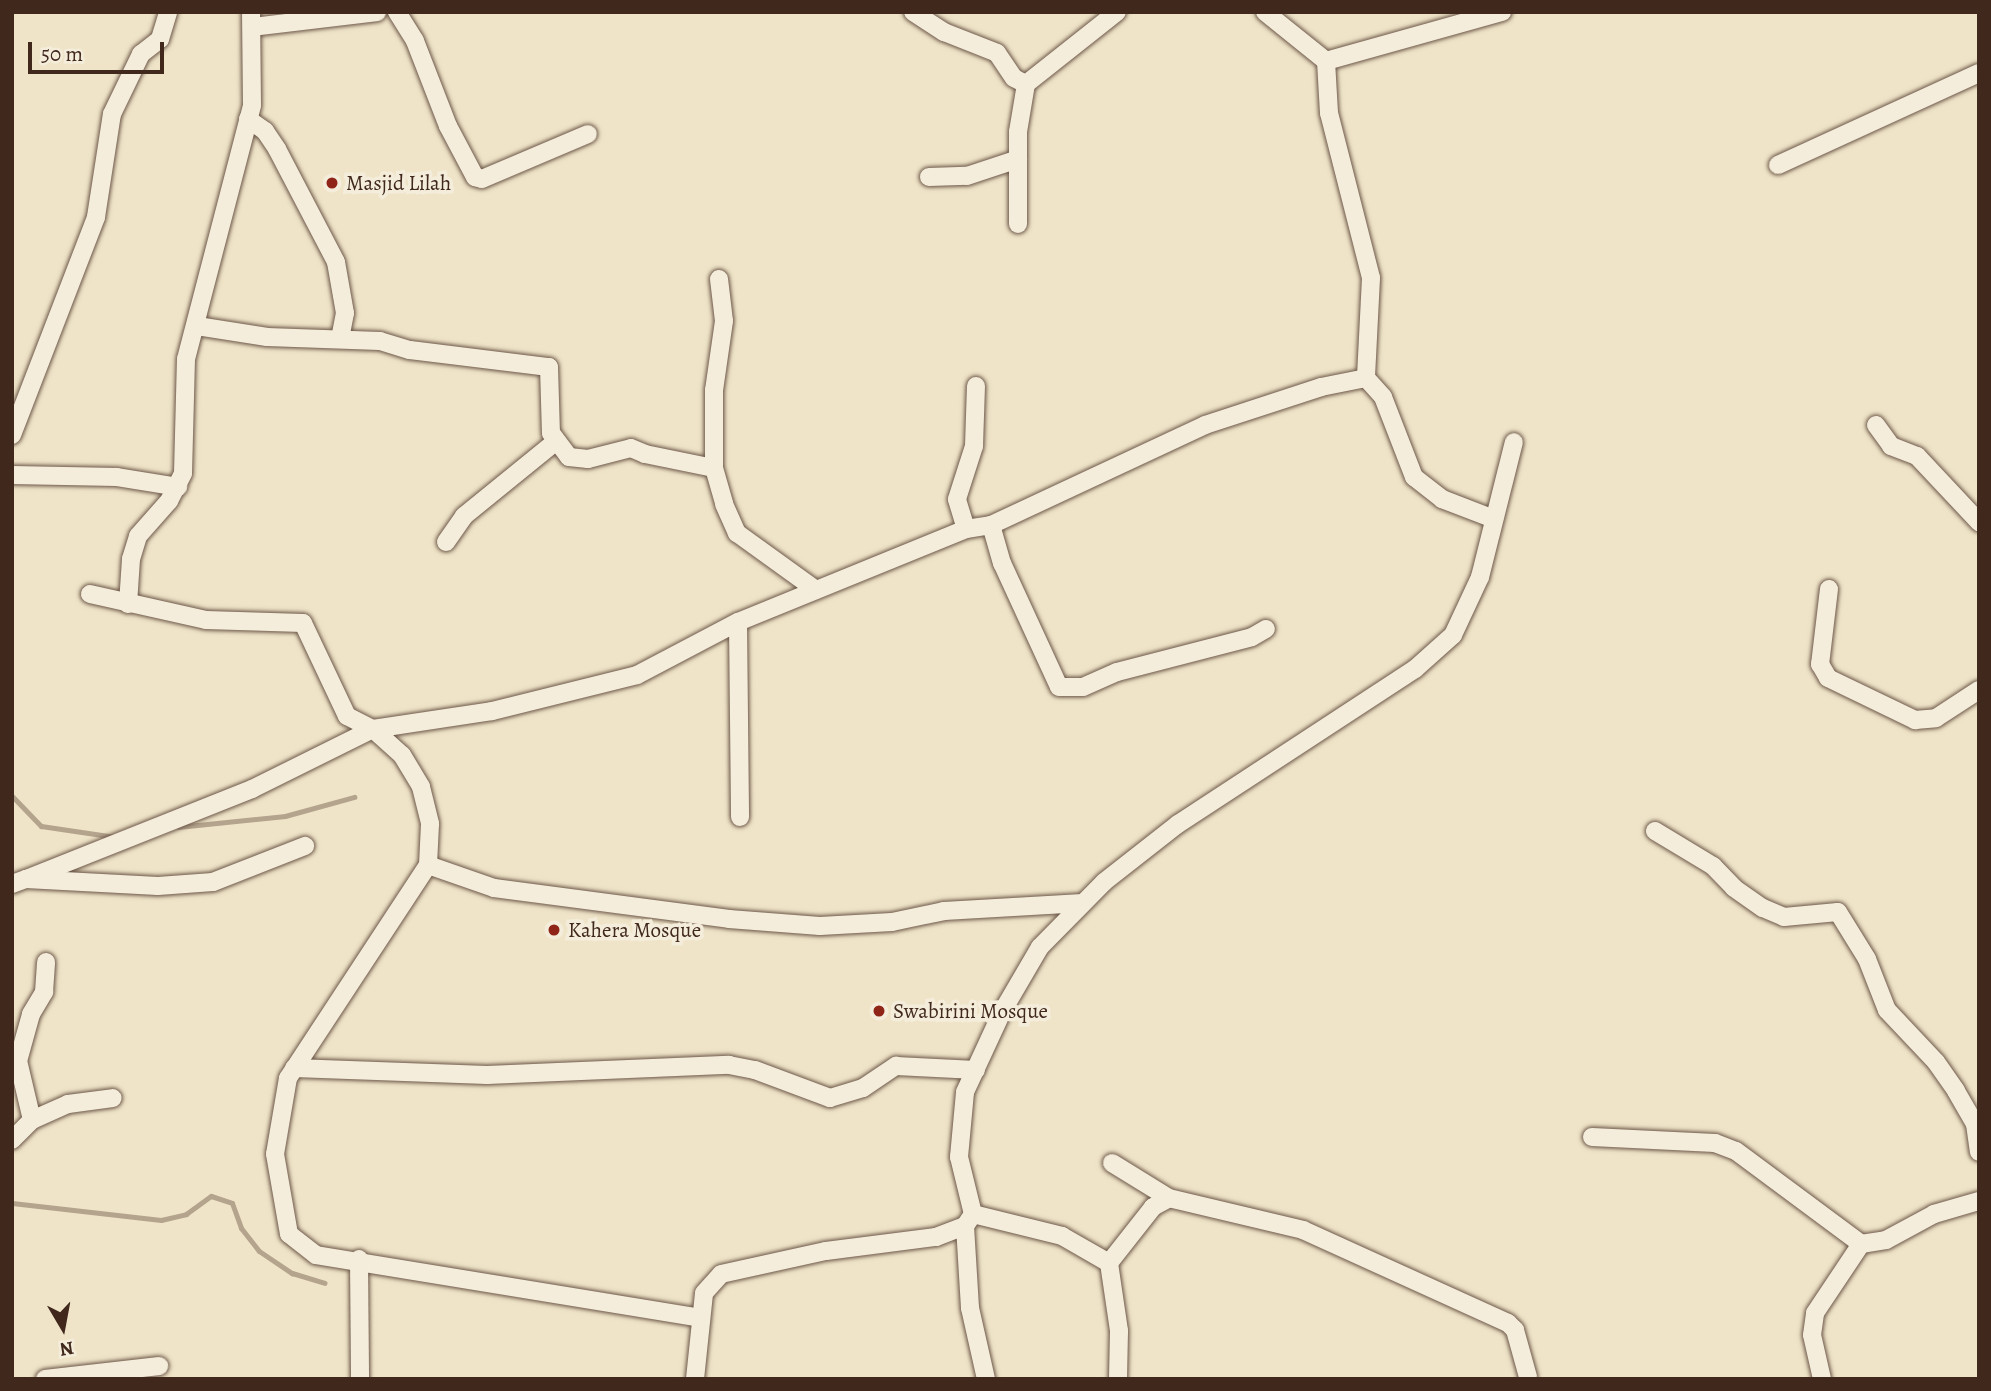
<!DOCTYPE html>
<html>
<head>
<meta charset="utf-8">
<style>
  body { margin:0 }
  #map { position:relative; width:1991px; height:1391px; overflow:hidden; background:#efe4c8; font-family:Alegreya,serif }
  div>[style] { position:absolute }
  .stream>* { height:5px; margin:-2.5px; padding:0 2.5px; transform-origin:2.5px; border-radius:2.5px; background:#b4a48e }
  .roads { filter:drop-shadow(0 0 2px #6c5748) drop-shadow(0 0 2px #6c5748) }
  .minor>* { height:18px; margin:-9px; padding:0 9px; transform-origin:9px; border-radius:9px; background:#f5eddb }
  .dots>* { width:19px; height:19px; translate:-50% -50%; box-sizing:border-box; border:4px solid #f5eddb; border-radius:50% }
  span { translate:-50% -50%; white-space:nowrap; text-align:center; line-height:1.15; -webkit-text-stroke:7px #f5eddb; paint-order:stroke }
  .poi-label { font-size:21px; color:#40281d }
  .left { translate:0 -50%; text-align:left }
  .frame { position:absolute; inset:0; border:14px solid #40281d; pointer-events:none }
  .north { position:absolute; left:28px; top:1293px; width:70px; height:70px; -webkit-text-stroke:5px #f5eddb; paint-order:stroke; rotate:170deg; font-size:19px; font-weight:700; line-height:28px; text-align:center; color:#40281d }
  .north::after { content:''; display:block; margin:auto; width:24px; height:32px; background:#40281d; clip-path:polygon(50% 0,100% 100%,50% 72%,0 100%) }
  .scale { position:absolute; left:28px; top:42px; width:136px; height:32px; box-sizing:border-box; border:4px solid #40281d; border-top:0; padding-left:9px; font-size:21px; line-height:24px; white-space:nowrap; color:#40281d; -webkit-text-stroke:5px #f5eddb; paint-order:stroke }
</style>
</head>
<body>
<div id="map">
  <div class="stream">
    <div style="left:12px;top:796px;width:42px;rotate:46deg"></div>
    <div style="left:41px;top:826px;width:75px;rotate:8.5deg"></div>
    <div style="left:178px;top:827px;width:108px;rotate:-5.9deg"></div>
    <div style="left:285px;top:816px;width:72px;rotate:-15.4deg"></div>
    <div style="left:12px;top:1203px;width:150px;rotate:6.5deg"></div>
    <div style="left:161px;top:1220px;width:26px;rotate:-13deg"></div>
    <div style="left:186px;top:1214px;width:31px;rotate:-36deg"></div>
    <div style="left:211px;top:1196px;width:22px;rotate:18deg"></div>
    <div style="left:232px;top:1203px;width:27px;rotate:70deg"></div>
    <div style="left:241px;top:1228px;width:29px;rotate:52deg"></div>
    <div style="left:259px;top:1251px;width:40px;rotate:34deg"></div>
    <div style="left:292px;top:1273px;width:34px;rotate:17deg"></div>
  </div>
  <div class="roads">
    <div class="minor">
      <div style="left:397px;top:12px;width:34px;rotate:58deg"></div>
      <div style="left:415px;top:41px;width:91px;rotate:68.8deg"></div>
      <div style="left:448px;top:126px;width:58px;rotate:62.1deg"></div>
      <div style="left:475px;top:177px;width:7px;rotate:16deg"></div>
      <div style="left:482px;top:179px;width:115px;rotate:-23deg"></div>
      <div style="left:913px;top:12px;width:37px;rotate:33deg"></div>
      <div style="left:944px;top:32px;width:57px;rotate:21.6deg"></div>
      <div style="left:997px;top:53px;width:30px;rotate:56deg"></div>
      <div style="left:1014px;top:78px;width:13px;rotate:27deg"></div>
      <div style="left:1026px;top:84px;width:49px;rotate:99.5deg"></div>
      <div style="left:1018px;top:132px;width:92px;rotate:90deg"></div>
      <div style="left:1265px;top:12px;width:78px;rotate:38.8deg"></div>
      <div style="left:1326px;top:61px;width:183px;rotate:-15.6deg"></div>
      <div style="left:252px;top:27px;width:126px;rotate:-6.8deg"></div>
      <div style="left:1326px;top:61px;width:52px;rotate:86.7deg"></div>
      <div style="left:1329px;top:113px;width:170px;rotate:75.7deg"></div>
      <div style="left:1371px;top:278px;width:100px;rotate:92.9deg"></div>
      <div style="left:1366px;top:378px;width:25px;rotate:48deg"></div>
      <div style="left:1383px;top:397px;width:86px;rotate:68.8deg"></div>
      <div style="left:1414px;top:477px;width:36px;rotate:38deg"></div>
      <div style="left:1442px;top:499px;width:56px;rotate:21deg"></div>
      <div style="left:1026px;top:84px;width:116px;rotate:-38.4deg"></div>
      <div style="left:248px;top:119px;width:21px;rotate:35deg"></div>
      <div style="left:265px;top:131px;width:22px;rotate:56deg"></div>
      <div style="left:277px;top:149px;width:127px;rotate:62.4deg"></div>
      <div style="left:336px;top:262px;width:52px;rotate:80deg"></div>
      <div style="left:345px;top:313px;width:26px;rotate:101deg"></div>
      <div style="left:1778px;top:165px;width:221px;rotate:-24.6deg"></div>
      <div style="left:929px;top:177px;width:38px;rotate:-2deg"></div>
      <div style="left:967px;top:176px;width:54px;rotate:-18.4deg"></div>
      <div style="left:719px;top:279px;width:42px;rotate:83.2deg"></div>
      <div style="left:724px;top:321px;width:70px;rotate:98.2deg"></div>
      <div style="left:714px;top:390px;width:78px;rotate:90deg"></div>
      <div style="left:714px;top:468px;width:37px;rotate:74deg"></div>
      <div style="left:724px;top:504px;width:32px;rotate:66deg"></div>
      <div style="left:737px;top:533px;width:97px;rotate:35.8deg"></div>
      <div style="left:197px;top:326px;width:71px;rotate:8.9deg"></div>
      <div style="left:267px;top:337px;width:113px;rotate:2deg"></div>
      <div style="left:380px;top:341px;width:31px;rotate:17deg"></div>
      <div style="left:410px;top:350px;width:140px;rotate:7deg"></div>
      <div style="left:549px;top:367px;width:66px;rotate:88.3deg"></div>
      <div style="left:551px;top:433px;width:30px;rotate:53deg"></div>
      <div style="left:569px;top:457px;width:19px;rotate:6deg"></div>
      <div style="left:588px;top:459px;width:44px;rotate:-14.3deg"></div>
      <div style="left:631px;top:448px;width:15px;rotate:23deg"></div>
      <div style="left:645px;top:454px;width:70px;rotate:11.5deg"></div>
      <div style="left:1876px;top:425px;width:26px;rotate:54deg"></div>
      <div style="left:1891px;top:446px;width:28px;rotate:21deg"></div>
      <div style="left:1917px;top:456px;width:91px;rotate:46.8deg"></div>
      <div style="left:12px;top:435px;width:234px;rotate:-68.9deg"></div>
      <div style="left:96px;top:217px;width:104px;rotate:-81.2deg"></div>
      <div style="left:112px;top:114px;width:67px;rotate:-64.2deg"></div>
      <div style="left:141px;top:54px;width:24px;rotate:-38deg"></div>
      <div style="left:160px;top:39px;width:28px;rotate:-73deg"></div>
      <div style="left:12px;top:475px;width:105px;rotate:1.1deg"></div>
      <div style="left:117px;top:477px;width:62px;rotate:9.3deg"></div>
      <div style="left:991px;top:525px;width:40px;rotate:74deg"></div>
      <div style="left:1002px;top:563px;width:136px;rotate:65.3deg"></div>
      <div style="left:1059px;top:687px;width:24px"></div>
      <div style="left:1083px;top:687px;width:37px;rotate:-24deg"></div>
      <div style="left:1117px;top:672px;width:139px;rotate:-14.5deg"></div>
      <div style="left:1252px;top:637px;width:16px;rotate:-30deg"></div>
      <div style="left:966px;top:529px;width:31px;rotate:-107deg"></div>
      <div style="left:957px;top:499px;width:56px;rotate:-72.2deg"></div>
      <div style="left:974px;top:446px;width:60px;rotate:-88.1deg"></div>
      <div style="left:446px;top:542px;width:32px;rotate:-55deg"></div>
      <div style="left:464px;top:516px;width:117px;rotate:-39.1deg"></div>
      <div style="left:1829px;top:589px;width:76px;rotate:96.8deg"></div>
      <div style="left:1820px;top:664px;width:16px;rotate:60deg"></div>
      <div style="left:1828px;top:678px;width:97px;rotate:25.8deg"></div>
      <div style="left:1915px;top:720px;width:21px;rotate:-5deg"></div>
      <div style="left:1936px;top:718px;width:51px;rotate:-33.1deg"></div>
      <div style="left:90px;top:594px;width:119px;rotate:12.6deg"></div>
      <div style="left:206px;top:620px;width:97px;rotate:1.8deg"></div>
      <div style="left:303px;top:623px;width:103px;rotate:64.7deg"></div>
      <div style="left:347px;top:716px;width:29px;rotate:27deg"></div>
      <div style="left:373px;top:729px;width:39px;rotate:42deg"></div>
      <div style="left:402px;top:755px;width:37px;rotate:59deg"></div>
      <div style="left:421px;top:787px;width:38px;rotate:76deg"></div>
      <div style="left:430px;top:824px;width:41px;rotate:92.8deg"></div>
      <div style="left:428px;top:865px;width:255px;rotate:123.3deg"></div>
      <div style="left:288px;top:1078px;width:77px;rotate:99.7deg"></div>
      <div style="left:275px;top:1154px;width:81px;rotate:80.1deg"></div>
      <div style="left:289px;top:1234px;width:34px;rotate:38deg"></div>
      <div style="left:316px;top:1255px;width:390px;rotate:9.3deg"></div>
      <div style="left:128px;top:604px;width:45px;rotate:-86.2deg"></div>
      <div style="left:131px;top:559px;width:24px;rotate:-73deg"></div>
      <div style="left:138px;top:536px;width:47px;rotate:-48.5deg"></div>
      <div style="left:169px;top:501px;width:31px;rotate:-63deg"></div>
      <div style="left:183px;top:473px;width:114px;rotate:-88.5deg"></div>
      <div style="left:186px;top:359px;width:262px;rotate:-75.4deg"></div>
      <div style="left:252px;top:105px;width:93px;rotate:-90.6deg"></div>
      <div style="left:738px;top:622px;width:195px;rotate:89.4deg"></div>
      <div style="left:1655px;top:831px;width:68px;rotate:31.1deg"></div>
      <div style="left:1713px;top:866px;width:30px;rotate:46deg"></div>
      <div style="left:1734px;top:888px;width:35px;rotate:35deg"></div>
      <div style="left:1763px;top:908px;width:23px;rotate:23deg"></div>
      <div style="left:1784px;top:917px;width:54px;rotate:-5.3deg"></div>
      <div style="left:1838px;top:912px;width:55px;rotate:58.3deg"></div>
      <div style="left:1867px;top:959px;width:55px;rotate:68.6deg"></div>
      <div style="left:1887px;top:1010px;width:71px;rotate:46.7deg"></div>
      <div style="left:1936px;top:1062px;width:35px;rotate:55deg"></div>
      <div style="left:1956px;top:1091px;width:38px;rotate:60deg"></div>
      <div style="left:1975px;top:1124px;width:28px;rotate:82deg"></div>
      <div style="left:428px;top:865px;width:70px;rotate:19.2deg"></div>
      <div style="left:494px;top:888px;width:237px;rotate:7.5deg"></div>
      <div style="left:729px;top:919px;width:91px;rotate:4.4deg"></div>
      <div style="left:820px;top:926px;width:72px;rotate:-3.2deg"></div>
      <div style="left:892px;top:922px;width:53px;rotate:-11.9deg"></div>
      <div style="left:944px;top:911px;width:139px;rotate:-3.3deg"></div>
      <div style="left:26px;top:879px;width:243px;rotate:-21.7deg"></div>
      <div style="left:252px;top:789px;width:135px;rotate:-26.4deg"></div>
      <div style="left:373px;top:729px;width:120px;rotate:-8.6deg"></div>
      <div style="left:492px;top:711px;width:149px;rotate:-13.9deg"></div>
      <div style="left:637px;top:675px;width:114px;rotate:-27.7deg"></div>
      <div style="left:738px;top:622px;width:246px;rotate:-22.2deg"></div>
      <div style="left:966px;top:529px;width:25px;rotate:-9deg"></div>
      <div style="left:991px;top:525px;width:236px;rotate:-25deg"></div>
      <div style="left:1205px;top:425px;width:122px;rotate:-18.1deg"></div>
      <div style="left:1321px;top:387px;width:46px;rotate:-11.3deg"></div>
      <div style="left:12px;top:884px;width:15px;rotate:-20deg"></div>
      <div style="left:26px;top:879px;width:132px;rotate:3deg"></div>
      <div style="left:158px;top:886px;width:55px;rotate:-4.2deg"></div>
      <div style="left:213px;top:882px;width:99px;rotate:-21.4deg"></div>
      <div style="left:294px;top:1068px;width:193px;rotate:2.1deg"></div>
      <div style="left:487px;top:1075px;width:242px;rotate:-2.4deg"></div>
      <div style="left:729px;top:1065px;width:26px;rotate:11deg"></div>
      <div style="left:755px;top:1070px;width:80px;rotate:20.5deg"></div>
      <div style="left:830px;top:1098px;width:34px;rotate:-17deg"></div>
      <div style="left:863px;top:1088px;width:40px;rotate:-34deg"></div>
      <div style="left:896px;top:1066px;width:80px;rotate:2.9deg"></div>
      <div style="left:32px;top:1120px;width:61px;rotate:-103.3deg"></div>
      <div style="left:18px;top:1061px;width:49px;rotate:-74.5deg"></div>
      <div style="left:31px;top:1014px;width:26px;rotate:-59deg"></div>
      <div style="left:44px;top:992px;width:30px;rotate:-86deg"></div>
      <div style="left:1592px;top:1137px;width:123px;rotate:2.8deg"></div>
      <div style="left:1715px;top:1143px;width:22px;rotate:21deg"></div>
      <div style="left:1736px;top:1151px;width:156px;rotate:36.6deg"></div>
      <div style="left:1861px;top:1244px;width:25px;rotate:-9deg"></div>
      <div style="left:1886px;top:1240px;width:55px;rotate:-28.4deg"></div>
      <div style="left:1934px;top:1214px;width:47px;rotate:-16.1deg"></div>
      <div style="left:12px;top:1140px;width:28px;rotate:-45deg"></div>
      <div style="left:32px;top:1120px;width:39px;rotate:-24deg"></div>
      <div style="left:68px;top:1104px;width:45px;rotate:-7.6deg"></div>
      <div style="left:1112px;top:1163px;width:67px;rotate:31.6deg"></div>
      <div style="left:973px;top:1214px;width:92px;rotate:13.9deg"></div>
      <div style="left:1062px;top:1236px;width:54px;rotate:29.9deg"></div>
      <div style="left:1109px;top:1263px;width:69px;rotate:81.6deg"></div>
      <div style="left:1119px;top:1331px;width:48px;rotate:91.2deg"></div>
      <div style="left:965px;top:1226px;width:82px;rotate:86.5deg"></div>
      <div style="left:970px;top:1308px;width:73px;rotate:77.3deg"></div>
      <div style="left:359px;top:1259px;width:120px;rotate:89.5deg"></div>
      <div style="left:1109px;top:1263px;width:71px;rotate:-51.8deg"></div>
      <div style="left:1153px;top:1207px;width:18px;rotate:-29deg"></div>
      <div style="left:1169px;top:1198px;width:138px;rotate:13.4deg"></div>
      <div style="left:1303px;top:1230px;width:225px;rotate:24.4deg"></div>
      <div style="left:1508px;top:1323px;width:10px;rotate:45deg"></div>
      <div style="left:1515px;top:1330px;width:49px;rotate:74.5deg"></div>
      <div style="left:45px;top:1379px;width:115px;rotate:-6.5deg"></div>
      <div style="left:695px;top:1379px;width:86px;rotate:-84deg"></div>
      <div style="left:704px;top:1293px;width:25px;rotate:-48deg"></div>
      <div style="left:721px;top:1274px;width:107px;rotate:-12.4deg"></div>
      <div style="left:826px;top:1251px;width:111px;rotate:-7.3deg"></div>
      <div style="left:936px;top:1237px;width:31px;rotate:-21deg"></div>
      <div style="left:965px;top:1226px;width:14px;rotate:-56deg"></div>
      <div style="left:973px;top:1214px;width:59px;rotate:-103.8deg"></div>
      <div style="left:959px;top:1157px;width:65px;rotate:-84.7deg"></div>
      <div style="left:965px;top:1092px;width:88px;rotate:-65.2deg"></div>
      <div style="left:1002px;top:1012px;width:75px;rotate:-59.7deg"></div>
      <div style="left:1040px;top:947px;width:91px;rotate:-45.4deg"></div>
      <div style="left:1104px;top:882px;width:94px;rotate:-38.1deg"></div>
      <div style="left:1178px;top:824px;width:283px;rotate:-33.2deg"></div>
      <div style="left:1415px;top:669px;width:51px;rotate:-41.8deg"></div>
      <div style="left:1453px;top:635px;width:64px;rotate:-65deg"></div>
      <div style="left:1480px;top:577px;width:139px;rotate:-75.9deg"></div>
      <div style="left:1822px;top:1379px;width:45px;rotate:-102.8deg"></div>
      <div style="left:1812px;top:1335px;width:22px;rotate:-82deg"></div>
      <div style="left:1815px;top:1313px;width:83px;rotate:-56.3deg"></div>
    </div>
  </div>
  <div class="dots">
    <div style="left:332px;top:183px;background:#8f2418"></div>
    <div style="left:554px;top:930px;background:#8f2418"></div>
    <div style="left:879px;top:1011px;background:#8f2418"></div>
  </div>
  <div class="poi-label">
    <span class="left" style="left:346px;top:183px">Masjid Lilah</span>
    <span class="left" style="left:568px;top:930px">Kahera Mosque</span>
    <span class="left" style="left:893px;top:1011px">Swabirini Mosque</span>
  </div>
  <div class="frame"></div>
  <div class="north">N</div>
  <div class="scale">50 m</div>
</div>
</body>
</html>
